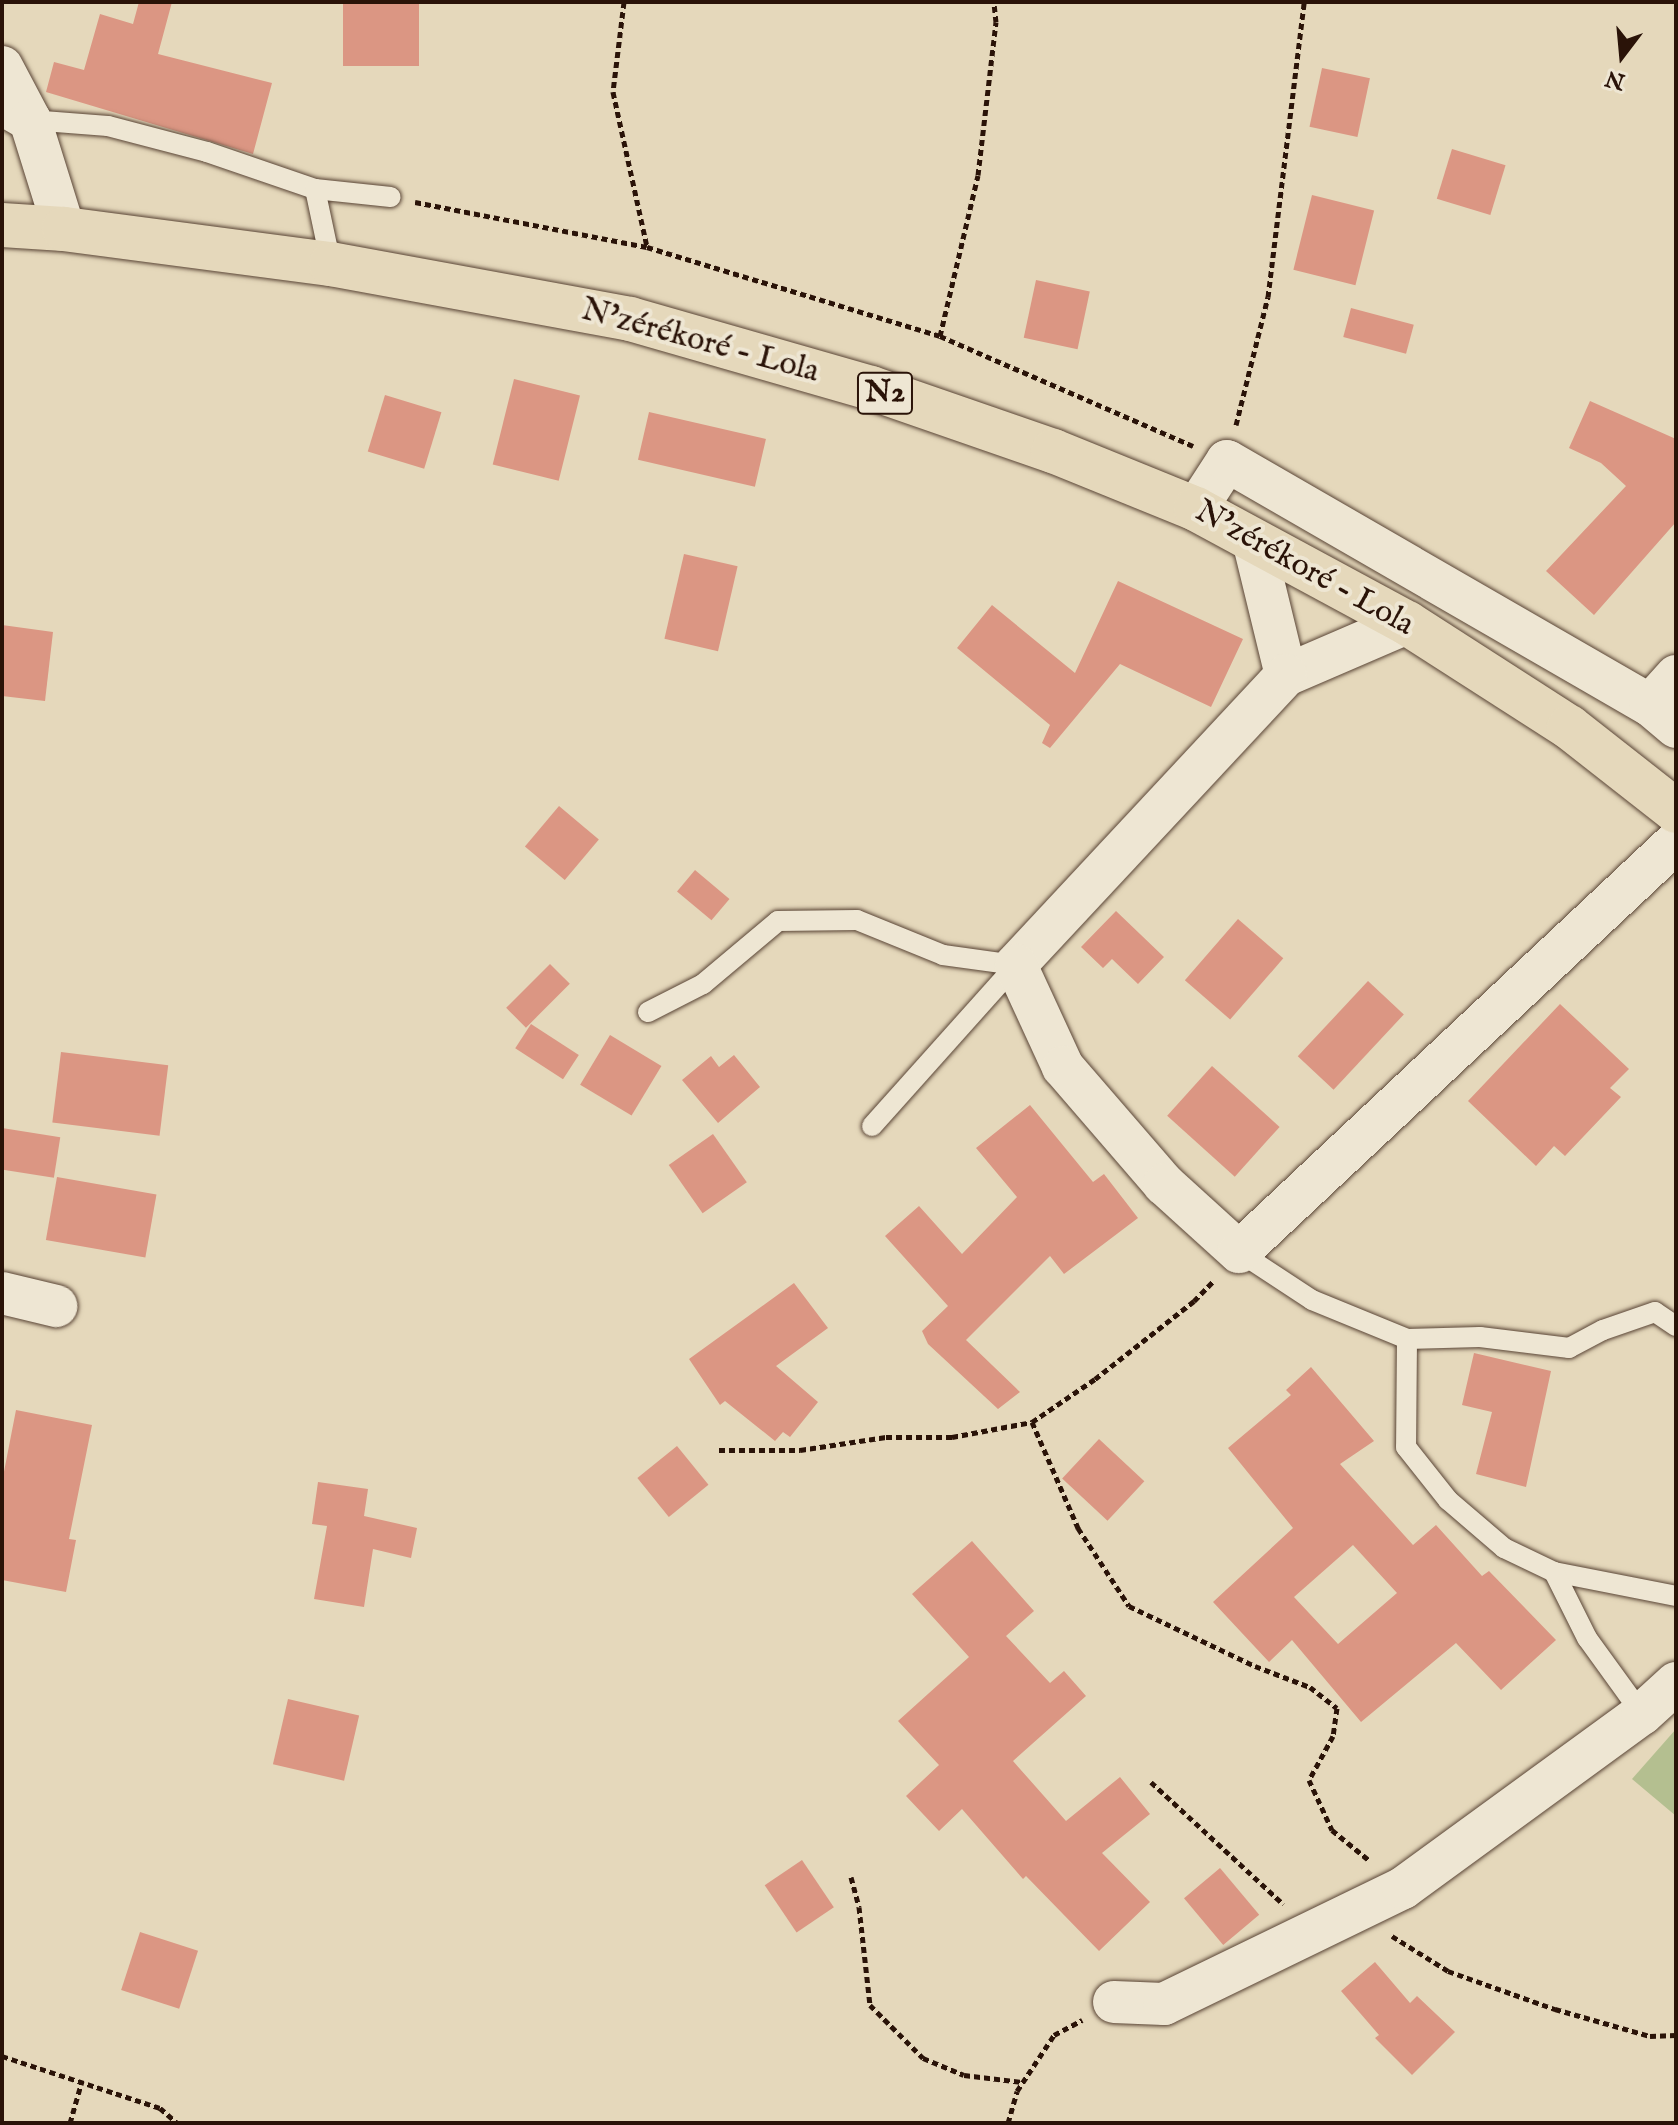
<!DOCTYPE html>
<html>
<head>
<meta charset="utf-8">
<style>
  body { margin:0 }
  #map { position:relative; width:1678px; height:2125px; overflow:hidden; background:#e5d8bb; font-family:"IM FELL English",serif }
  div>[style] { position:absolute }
  .green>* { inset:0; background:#b4bf90 }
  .building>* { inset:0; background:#db9683; transform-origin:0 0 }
  .path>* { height:5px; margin-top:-2.5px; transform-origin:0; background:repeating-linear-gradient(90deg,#2a1308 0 6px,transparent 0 10px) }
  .roads { filter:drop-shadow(0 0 2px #594435) drop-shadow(0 0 2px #594435) }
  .service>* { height:20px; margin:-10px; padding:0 10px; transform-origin:10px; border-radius:10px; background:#eee6d3 }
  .minor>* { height:42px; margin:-21px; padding:0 21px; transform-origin:21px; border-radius:21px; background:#eee6d3 }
  .trunk>* { height:44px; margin:-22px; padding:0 22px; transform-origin:22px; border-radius:22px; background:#e5d8bb }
  span { translate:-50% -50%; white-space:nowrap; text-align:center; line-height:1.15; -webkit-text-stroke:8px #eee6d3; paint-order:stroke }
  .shield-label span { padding:2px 6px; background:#eee6d3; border:2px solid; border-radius:6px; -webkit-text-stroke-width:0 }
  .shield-label { font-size:30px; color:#2a1308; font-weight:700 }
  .street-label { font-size:32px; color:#2a1308 }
  .frame { position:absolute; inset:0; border:4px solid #2a1308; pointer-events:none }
  .north { position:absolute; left:1582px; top:16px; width:80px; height:80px; -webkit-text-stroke:6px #eee6d3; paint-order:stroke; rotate:196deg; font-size:22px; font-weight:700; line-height:32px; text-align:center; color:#2a1308 }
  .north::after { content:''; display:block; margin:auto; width:28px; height:36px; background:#2a1308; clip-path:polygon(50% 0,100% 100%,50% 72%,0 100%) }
</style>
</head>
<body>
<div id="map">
  <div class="green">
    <div style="clip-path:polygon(1676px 1729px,1676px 1816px,1632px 1779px)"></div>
  </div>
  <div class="building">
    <div style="clip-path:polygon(139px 2px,172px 2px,158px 54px,272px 83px,253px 154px,46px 92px,54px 62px,84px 70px,100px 14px,133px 24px)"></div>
    <div style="left:343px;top:2px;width:76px;height:64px"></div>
    <div style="left:1322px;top:68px;width:49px;height:60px;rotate:12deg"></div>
    <div style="left:1452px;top:149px;width:56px;height:52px;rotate:17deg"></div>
    <div style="left:1312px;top:195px;width:64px;height:77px;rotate:14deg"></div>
    <div style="left:1036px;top:280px;width:55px;height:59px;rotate:12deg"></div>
    <div style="left:1351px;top:308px;width:65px;height:30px;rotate:15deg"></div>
    <div style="left:514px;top:379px;width:68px;height:88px;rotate:14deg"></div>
    <div style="left:385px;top:395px;width:59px;height:59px;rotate:17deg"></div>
    <div style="clip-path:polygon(1590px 401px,1676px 439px,1676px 522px,1594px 615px,1546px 571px,1626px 486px,1601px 463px,1569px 448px)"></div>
    <div style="left:649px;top:412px;width:120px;height:49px;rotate:13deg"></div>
    <div style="left:684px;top:554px;width:55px;height:87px;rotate:13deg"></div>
    <div style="clip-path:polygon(1118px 581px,1243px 639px,1211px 707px,1120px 664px,1050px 748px,1042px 743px,1050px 725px,957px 648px,992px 605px,1075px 673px)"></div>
    <div style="clip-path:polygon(2px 625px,53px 632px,45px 701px,2px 696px)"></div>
    <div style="left:559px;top:806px;width:52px;height:53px;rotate:40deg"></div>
    <div style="left:695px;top:870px;width:45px;height:28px;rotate:40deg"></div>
    <div style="clip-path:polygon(1116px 911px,1164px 957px,1138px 984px,1112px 959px,1103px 968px,1081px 947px)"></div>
    <div style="left:1238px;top:919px;width:60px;height:81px;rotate:41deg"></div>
    <div style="left:550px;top:964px;width:28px;height:62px;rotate:45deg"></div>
    <div style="left:1368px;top:981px;width:49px;height:103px;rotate:43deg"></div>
    <div style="clip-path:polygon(1560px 1004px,1629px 1069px,1610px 1088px,1621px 1097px,1565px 1156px,1554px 1146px,1536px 1166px,1468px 1101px)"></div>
    <div style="left:531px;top:1024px;width:57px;height:29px;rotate:33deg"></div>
    <div style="left:610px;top:1035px;width:60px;height:58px;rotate:31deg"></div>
    <div style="left:61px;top:1052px;width:108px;height:71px;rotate:7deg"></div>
    <div style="clip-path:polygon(734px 1055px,760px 1087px,718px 1123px,682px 1080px,711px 1056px,719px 1067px)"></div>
    <div style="left:1212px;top:1066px;width:91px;height:67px;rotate:42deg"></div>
    <div style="clip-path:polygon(1030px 1105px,1093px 1182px,1104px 1174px,1138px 1218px,1064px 1274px,1050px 1256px,966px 1340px,1020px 1392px,998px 1409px,928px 1344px,922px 1331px,948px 1306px,885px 1236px,919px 1206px,962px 1254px,1017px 1197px,976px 1148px)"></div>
    <div style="left:2px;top:1128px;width:59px;height:41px;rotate:9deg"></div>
    <div style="left:713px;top:1134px;width:59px;height:54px;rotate:55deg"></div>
    <div style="left:57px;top:1177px;width:101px;height:64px;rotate:10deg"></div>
    <div style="clip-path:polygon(794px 1283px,828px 1328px,776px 1366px,818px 1402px,790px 1437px,783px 1432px,775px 1441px,725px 1401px,720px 1405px,689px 1359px)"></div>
    <div style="clip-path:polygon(1474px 1353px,1551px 1371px,1526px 1487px,1476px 1474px,1492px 1412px,1462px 1405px)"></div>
    <div style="clip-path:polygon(evenodd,1311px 1367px,1374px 1441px,1340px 1464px,1413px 1545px,1436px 1525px,1482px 1576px,1489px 1571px,1556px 1640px,1501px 1690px,1456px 1643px,1361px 1722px,1292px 1640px,1269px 1662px,1213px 1602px,1293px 1528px,1228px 1448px,1291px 1395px,1286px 1390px,1311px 1367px,1353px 1545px,1397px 1593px,1338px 1644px,1294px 1597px,1353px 1545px)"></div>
    <div style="clip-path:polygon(16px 1410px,92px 1425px,69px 1539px,76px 1540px,66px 1592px,2px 1580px,2px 1482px)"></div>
    <div style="left:1099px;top:1439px;width:62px;height:54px;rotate:43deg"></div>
    <div style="left:677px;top:1446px;width:50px;height:51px;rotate:51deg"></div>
    <div style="clip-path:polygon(318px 1482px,368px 1489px,364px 1516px,417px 1528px,411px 1558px,373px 1549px,364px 1607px,314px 1599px,327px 1526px,312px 1524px)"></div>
    <div style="clip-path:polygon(972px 1541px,1034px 1611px,1006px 1636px,1050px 1683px,1064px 1671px,1086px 1696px,1013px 1761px,1066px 1821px,1120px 1777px,1150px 1814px,1102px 1853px,1150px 1902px,1099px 1951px,1026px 1876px,1023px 1879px,962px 1809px,939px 1831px,906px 1796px,939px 1765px,898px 1721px,969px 1657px,912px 1594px)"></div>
    <div style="left:288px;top:1699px;width:73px;height:67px;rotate:13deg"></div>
    <div style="left:802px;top:1860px;width:57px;height:45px;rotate:56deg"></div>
    <div style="left:1220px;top:1868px;width:61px;height:47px;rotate:50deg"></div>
    <div style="left:140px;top:1932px;width:61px;height:61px;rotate:18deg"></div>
    <div style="clip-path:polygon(1375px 1962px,1410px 2003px,1417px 1996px,1455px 2032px,1412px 2075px,1375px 2038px,1379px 2035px,1341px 1991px)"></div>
  </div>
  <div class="path">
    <div style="left:624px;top:2px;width:91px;rotate:97deg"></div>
    <div style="left:613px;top:92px;width:159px;rotate:77.6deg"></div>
    <div style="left:415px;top:202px;width:236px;rotate:11deg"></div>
    <div style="left:647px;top:247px;width:306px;rotate:16.9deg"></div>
    <div style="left:940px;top:336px;width:276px;rotate:23.5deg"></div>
    <div style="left:940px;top:336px;width:165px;rotate:-76.7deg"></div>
    <div style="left:978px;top:175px;width:154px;rotate:-83.3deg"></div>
    <div style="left:996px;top:22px;width:20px;rotate:-96deg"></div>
    <div style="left:1236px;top:425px;width:132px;rotate:-76deg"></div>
    <div style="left:1268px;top:297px;width:297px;rotate:-83deg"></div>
    <div style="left:1032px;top:1422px;width:116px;rotate:66.5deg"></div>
    <div style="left:1078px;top:1528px;width:93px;rotate:56.8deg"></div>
    <div style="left:1129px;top:1606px;width:140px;rotate:25.5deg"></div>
    <div style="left:1255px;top:1666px;width:59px;rotate:20.9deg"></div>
    <div style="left:1310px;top:1687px;width:34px;rotate:38deg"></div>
    <div style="left:1337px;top:1708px;width:28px;rotate:98deg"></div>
    <div style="left:1333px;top:1736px;width:50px;rotate:118.6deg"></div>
    <div style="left:1309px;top:1780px;width:55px;rotate:65.3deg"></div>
    <div style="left:1332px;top:1830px;width:49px;rotate:39.2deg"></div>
    <div style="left:719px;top:1450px;width:81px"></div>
    <div style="left:800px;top:1450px;width:87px;rotate:-8.6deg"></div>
    <div style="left:886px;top:1437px;width:66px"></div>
    <div style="left:952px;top:1437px;width:81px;rotate:-10.6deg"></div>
    <div style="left:1032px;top:1422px;width:76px;rotate:-34.3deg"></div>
    <div style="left:1095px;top:1379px;width:126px;rotate:-38.2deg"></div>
    <div style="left:1194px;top:1301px;width:29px;rotate:-46deg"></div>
    <div style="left:1151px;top:1782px;width:180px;rotate:42.7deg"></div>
    <div style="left:851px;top:1877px;width:31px;rotate:75deg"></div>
    <div style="left:859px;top:1907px;width:99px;rotate:83.6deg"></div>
    <div style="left:870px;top:2005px;width:75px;rotate:45deg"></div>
    <div style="left:923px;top:2058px;width:44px;rotate:22.5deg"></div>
    <div style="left:964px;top:2075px;width:58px;rotate:6.9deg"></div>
    <div style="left:1392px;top:1936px;width:66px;rotate:32deg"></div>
    <div style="left:1448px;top:1971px;width:114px;rotate:19.6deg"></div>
    <div style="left:1555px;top:2009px;width:99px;rotate:15.9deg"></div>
    <div style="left:1650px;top:2036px;width:26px;rotate:-2deg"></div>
    <div style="left:2px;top:2056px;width:166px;rotate:18.2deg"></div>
    <div style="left:160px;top:2108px;width:23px;rotate:41deg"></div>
    <div style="left:70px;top:2123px;width:44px;rotate:-74.1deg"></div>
    <div style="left:1008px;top:2123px;width:33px;rotate:-74deg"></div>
    <div style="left:1017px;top:2091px;width:67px;rotate:-56.5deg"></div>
    <div style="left:1054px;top:2035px;width:32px;rotate:-28deg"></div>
  </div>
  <div class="roads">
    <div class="service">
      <div style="left:30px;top:120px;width:78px;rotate:4.4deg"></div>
      <div style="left:108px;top:126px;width:102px;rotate:14.7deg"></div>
      <div style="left:207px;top:152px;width:114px;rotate:18.9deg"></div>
      <div style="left:315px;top:189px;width:77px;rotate:78deg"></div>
      <div style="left:315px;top:189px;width:76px;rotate:6deg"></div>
      <div style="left:648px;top:1012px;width:62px;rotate:-27deg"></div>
      <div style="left:703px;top:984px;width:98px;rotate:-40deg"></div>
      <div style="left:778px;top:921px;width:79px;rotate:-0.7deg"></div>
      <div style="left:857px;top:920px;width:93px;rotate:22.1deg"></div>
      <div style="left:943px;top:955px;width:74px;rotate:7.8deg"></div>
      <div style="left:1016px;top:965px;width:216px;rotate:131.8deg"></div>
      <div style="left:1239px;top:1252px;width:87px;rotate:33.3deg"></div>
      <div style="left:1312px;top:1300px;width:103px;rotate:22.3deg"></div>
      <div style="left:1407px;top:1339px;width:73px;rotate:-1.6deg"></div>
      <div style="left:1480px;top:1337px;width:90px;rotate:7deg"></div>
      <div style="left:1569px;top:1348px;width:38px;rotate:-28deg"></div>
      <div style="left:1603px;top:1330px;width:55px;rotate:-19.1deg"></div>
      <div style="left:1655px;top:1312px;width:25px;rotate:34deg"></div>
      <div style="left:1407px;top:1339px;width:108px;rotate:90.5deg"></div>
      <div style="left:1406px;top:1447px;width:68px;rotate:51.6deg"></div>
      <div style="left:1448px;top:1500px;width:74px;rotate:40.6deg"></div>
      <div style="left:1504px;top:1548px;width:55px;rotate:25.6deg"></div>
      <div style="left:1554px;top:1572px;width:124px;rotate:11.1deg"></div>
      <div style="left:1554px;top:1572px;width:74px;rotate:63.4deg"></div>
      <div style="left:1587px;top:1638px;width:94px;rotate:54.1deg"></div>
    </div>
    <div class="minor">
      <div style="left:2px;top:67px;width:60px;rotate:62.2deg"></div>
      <div style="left:2px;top:104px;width:32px;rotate:30deg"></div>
      <div style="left:30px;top:120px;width:114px;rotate:72.7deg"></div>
      <div style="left:1196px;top:509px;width:57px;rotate:-57.1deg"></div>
      <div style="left:1227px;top:461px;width:488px;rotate:30deg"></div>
      <div style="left:1650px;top:705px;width:34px;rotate:40deg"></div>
      <div style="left:1253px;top:540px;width:139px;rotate:76.3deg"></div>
      <div style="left:1407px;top:623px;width:132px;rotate:156.7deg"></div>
      <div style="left:1286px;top:675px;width:396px;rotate:133deg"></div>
      <div style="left:1016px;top:965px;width:112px;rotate:65.3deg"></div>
      <div style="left:1063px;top:1067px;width:155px;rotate:49.2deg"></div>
      <div style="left:1164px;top:1184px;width:101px;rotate:42.2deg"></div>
      <div style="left:1239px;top:1252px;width:599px;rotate:-43.17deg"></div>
      <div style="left:1650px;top:705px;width:39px;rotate:-48deg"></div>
      <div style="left:2px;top:1293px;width:56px;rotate:13.5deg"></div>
      <div style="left:1114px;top:2002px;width:50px;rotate:2.3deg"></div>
      <div style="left:1164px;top:2004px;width:266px;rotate:-25.9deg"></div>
      <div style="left:1403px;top:1888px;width:296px;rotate:-36.1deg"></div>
      <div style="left:1642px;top:1714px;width:46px;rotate:-42.4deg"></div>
    </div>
    <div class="trunk">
      <div style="left:2px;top:225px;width:62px;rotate:3.7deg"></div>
      <div style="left:64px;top:229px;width:269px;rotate:7.5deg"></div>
      <div style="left:331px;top:264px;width:304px;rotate:10.4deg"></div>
      <div style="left:630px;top:319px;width:251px;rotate:16deg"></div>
      <div style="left:871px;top:388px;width:193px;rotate:19.1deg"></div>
      <div style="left:1053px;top:451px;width:154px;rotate:22.1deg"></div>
      <div style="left:1196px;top:509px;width:240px;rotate:28.4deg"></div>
      <div style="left:1407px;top:623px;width:193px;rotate:32.7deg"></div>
      <div style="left:1569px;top:727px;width:136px;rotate:38.1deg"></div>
    </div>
  </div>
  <div class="shield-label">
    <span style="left:885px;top:393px">N2</span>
  </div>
  <div class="street-label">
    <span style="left:700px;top:342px;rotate:15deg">N'zérékoré - Lola</span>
    <span style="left:1304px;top:569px;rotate:29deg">N'zérékoré - Lola</span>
  </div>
  <div class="frame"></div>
  <div class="north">N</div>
</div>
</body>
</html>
